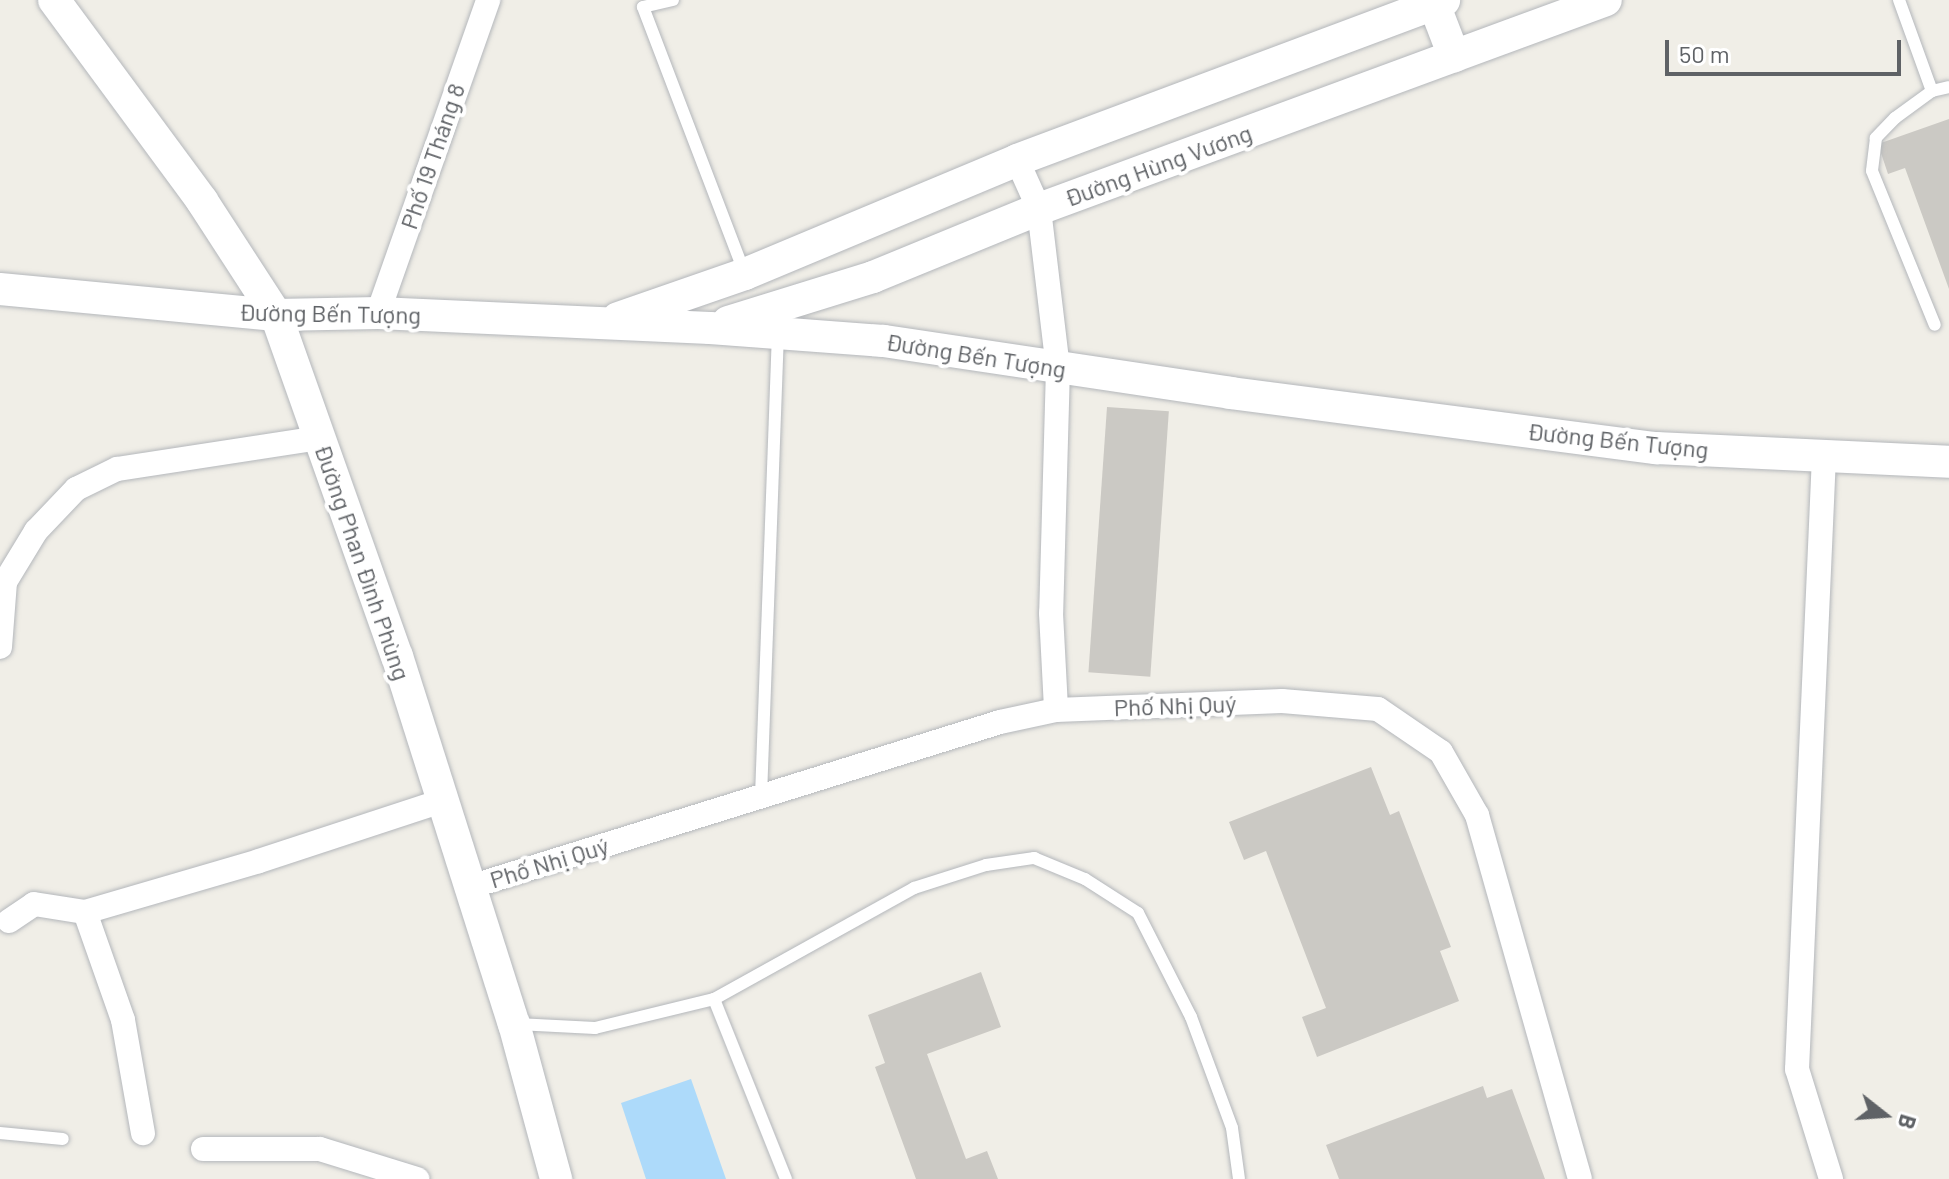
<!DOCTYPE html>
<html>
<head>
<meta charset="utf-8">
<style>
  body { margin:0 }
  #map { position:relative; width:1949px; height:1179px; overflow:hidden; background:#f0eee7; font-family:Barlow,sans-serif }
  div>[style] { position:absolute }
  .water>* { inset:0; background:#addafa }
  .building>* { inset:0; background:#cbc9c4; transform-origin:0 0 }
  .roads { filter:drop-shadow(0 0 2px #b4b7bb) drop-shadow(0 0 2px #b4b7bb) }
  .service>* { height:12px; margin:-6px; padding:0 6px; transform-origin:6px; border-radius:6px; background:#fff }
  .minor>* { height:24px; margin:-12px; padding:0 12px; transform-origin:12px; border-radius:12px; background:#fff }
  .tertiary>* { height:32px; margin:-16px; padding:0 16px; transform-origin:16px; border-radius:16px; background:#fff }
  span { translate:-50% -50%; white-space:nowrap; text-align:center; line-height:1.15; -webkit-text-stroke:8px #fff; paint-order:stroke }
  .street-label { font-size:24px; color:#5f6266 }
  .north { position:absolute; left:1845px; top:1075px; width:80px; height:80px; -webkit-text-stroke:6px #fff; paint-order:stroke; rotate:107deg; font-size:22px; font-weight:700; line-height:32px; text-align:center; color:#5f6266 }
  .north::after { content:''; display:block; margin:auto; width:28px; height:36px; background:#5f6266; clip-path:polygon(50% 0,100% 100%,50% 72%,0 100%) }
  .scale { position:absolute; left:1665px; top:40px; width:236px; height:36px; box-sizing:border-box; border:4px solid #5f6266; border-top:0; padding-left:10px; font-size:24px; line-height:28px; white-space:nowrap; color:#5f6266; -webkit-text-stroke:6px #fff; paint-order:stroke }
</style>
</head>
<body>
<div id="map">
  <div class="water">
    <div style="clip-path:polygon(691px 1079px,726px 1179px,646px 1179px,621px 1103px)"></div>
  </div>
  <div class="building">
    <div style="clip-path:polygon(1949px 119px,1949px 289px,1905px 168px,1888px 174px,1878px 144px)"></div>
    <div style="left:1107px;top:407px;width:62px;height:266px;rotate:4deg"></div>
    <div style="clip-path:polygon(1371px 767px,1390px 815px,1399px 811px,1451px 947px,1440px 951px,1459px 1001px,1317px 1057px,1302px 1017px,1326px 1008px,1266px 851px,1244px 860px,1229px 822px)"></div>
    <div style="clip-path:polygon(981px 972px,1001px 1027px,927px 1054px,966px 1159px,987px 1151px,998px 1179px,916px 1179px,875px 1067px,885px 1063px,868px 1015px)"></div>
    <div style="clip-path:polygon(1483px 1086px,1487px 1098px,1512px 1089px,1545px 1179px,1339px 1179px,1326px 1145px)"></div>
  </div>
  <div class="roads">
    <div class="service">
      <div style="left:673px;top:0;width:31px;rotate:167deg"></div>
      <div style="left:643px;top:7px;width:283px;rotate:69.1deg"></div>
      <div style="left:1899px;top:0;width:97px;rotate:70.1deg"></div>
      <div style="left:1932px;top:91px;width:46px;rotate:143.9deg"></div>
      <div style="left:1895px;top:118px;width:28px;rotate:134deg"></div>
      <div style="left:1876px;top:138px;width:33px;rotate:97deg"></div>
      <div style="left:1872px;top:171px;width:166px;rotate:67.8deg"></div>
      <div style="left:1932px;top:91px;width:17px;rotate:-13deg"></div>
      <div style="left:761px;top:796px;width:460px;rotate:-87.9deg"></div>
      <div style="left:714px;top:999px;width:194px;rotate:68.2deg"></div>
      <div style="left:517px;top:1024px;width:78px;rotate:2.9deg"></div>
      <div style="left:595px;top:1028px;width:122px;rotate:-13.7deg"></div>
      <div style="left:714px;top:999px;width:229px;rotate:-29deg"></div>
      <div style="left:914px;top:888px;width:76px;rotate:-17.7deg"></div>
      <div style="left:986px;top:865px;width:49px;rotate:-8.3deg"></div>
      <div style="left:1034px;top:858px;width:55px;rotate:22.4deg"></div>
      <div style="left:1085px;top:879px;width:63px;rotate:32.7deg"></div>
      <div style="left:1138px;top:913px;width:117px;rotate:63deg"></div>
      <div style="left:1191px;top:1017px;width:118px;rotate:69.7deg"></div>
      <div style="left:1232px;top:1128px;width:51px;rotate:82.2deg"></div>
      <div style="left:0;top:1133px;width:63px;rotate:5.4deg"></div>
    </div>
    <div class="minor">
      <div style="left:1017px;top:160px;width:54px;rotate:65.8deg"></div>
      <div style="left:1039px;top:209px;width:160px;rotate:83.2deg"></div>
      <div style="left:1058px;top:368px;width:245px;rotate:91.6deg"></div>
      <div style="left:1051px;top:613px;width:97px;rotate:87deg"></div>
      <div style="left:378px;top:313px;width:332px;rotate:-70.6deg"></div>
      <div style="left:1824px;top:456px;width:614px;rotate:92.52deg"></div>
      <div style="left:1797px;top:1069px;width:115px;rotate:72.8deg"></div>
      <div style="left:0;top:647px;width:65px;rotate:-85.6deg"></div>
      <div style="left:5px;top:582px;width:60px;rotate:-58.7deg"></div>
      <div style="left:36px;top:531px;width:58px;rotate:-46.4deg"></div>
      <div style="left:76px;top:489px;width:46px;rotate:-26deg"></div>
      <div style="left:117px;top:469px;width:205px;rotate:-8.7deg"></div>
      <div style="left:470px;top:887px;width:555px;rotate:-17.29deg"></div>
      <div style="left:1000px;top:722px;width:57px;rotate:-12.1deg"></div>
      <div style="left:1056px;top:710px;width:226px;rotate:-2.3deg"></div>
      <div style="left:1282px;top:701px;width:96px;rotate:4.8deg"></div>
      <div style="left:1378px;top:709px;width:76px;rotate:34.3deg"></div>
      <div style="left:1441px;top:752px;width:73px;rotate:60.3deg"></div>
      <div style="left:1477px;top:815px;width:378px;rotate:74.2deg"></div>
      <div style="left:85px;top:912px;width:114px;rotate:70.6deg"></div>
      <div style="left:123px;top:1020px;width:115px;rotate:80deg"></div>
      <div style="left:9px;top:921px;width:30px;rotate:-34deg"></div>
      <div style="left:34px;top:904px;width:52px;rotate:8.9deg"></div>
      <div style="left:85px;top:912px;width:181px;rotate:-16.3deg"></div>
      <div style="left:259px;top:861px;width:192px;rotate:-18.2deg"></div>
      <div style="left:203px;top:1149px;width:117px"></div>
      <div style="left:320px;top:1149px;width:102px;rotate:17.2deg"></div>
    </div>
    <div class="tertiary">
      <div style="left:54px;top:0;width:250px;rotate:53.6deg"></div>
      <div style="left:202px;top:201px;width:136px;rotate:57deg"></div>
      <div style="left:276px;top:315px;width:362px;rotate:70.5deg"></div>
      <div style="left:397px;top:656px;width:386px;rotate:72.4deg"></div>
      <div style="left:514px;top:1024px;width:161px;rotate:74.8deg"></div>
      <div style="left:1434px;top:4px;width:56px;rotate:69deg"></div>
      <div style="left:0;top:289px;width:277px;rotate:5.4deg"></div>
      <div style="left:276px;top:315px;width:102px;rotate:-1.1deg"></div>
      <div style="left:378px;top:313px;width:332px;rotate:2.6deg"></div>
      <div style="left:710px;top:328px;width:174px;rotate:4.3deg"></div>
      <div style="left:884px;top:341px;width:350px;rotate:8.5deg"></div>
      <div style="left:1230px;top:393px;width:430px;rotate:7.4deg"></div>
      <div style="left:1656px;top:448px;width:293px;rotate:2.7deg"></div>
      <div style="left:618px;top:318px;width:134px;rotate:-19.1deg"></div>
      <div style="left:745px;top:274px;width:295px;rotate:-22.7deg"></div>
      <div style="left:1017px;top:160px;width:456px;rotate:-20.5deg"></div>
      <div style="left:728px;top:322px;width:152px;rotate:-17.2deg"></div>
      <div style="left:873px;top:277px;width:179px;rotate:-22.3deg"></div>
      <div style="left:1039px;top:209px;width:604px;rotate:-20.23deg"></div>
    </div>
  </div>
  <div class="street-label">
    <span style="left:432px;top:156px;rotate:-71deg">Phố 19 Tháng 8</span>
    <span style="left:1158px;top:165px;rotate:-20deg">Đường Hùng Vương</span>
    <span style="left:330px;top:313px;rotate:1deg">Đường Bến Tượng</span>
    <span style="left:976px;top:355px;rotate:9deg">Đường Bến Tượng</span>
    <span style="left:1618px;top:440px;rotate:6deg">Đường Bến Tượng</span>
    <span style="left:363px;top:562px;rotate:71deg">Đường Phan Đình Phùng</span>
    <span style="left:1175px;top:705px;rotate:-2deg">Phố Nhị Quý</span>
    <span style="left:549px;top:862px;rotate:-17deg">Phố Nhị Quý</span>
  </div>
  <div class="north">B</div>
  <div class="scale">50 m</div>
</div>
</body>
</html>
